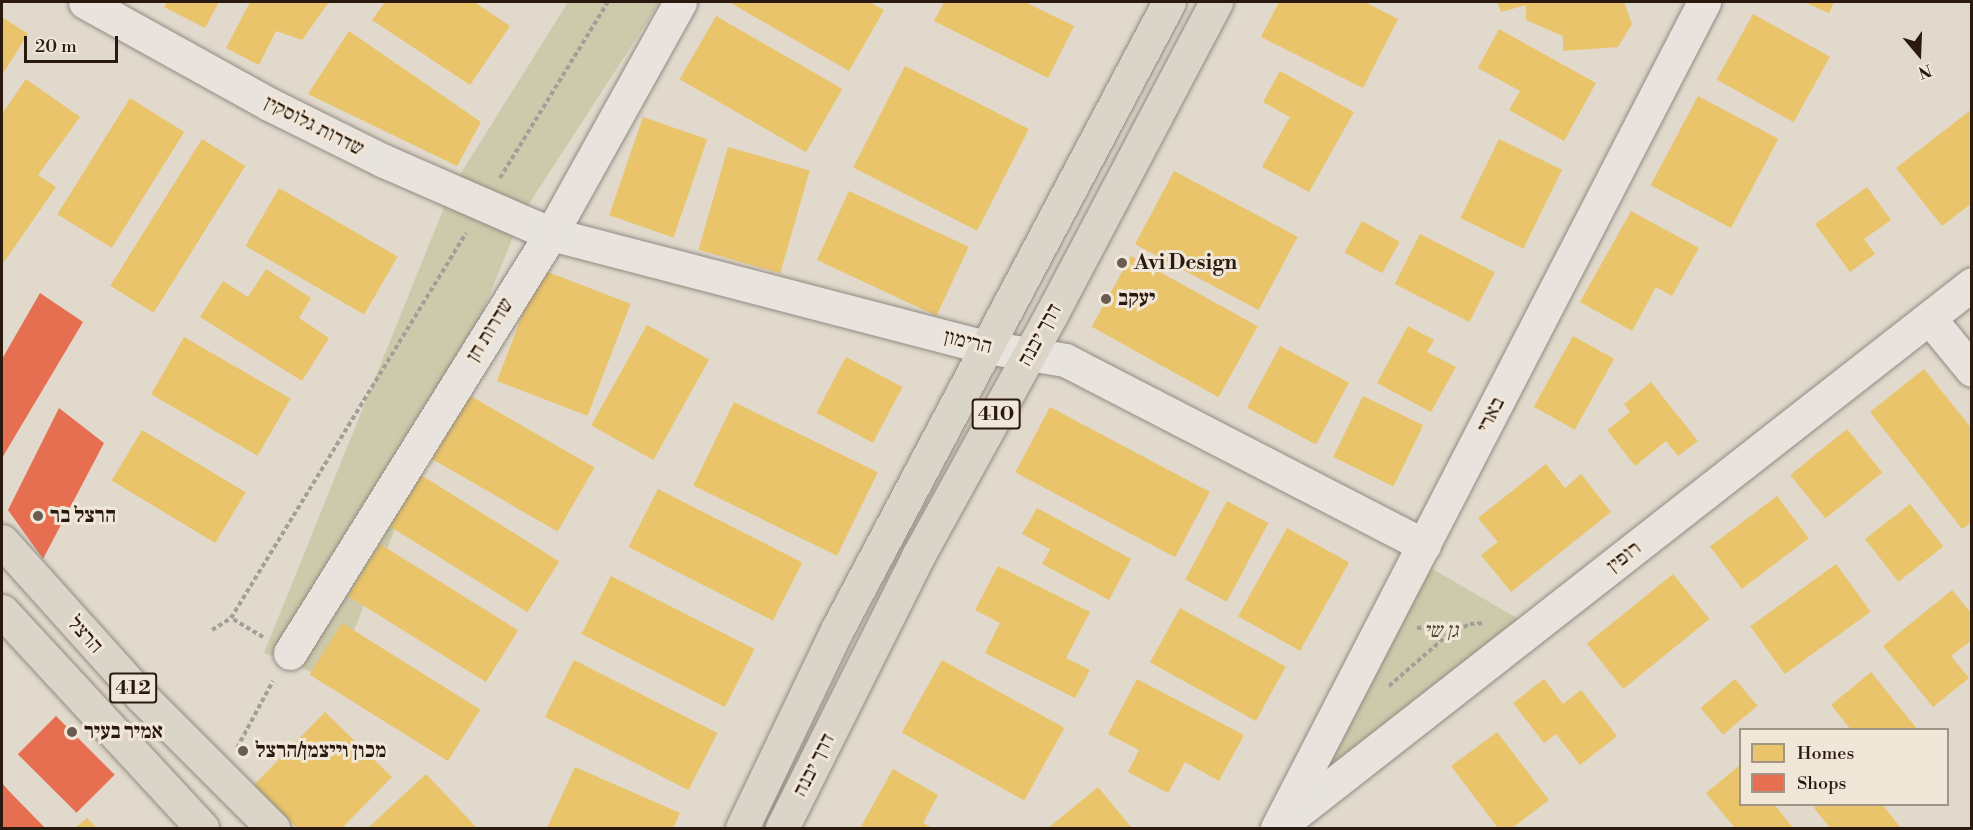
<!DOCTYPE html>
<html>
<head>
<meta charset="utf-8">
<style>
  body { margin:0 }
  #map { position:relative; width:1973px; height:830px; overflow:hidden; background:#e1d9cc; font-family:"Libre Bodoni","Frank Ruhl Libre",serif }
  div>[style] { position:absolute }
  .green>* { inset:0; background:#cdcaab; transform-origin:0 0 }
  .homes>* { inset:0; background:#e9c46a; transform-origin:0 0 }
  .shops>* { inset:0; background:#e76f51; transform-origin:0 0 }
  .path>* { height:4px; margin-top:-2px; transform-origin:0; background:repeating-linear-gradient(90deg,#a49e98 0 4.5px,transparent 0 7.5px) }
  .roads { filter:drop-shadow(0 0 2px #918a82) drop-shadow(0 0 2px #918a82) }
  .minor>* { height:33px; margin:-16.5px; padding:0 16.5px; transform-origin:16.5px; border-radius:16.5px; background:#e8e3dd }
  .major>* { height:33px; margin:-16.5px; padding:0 16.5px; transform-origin:16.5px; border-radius:16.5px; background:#dbd4c9 }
  .dots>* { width:16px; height:16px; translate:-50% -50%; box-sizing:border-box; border:3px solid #f1e7d8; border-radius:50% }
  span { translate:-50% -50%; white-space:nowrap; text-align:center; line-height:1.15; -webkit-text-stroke:6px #f1e7d8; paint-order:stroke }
  .shield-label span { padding:2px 4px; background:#f1e7d8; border:2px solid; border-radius:4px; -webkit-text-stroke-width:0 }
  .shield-label { font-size:20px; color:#2a190e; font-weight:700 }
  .street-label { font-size:21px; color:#2a190e }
  .poi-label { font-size:21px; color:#2a190e; font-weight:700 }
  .left { translate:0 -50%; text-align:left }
  .park-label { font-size:21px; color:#564b35; font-style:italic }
  .frame { position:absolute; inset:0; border:3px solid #2a190e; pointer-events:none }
  .legend { position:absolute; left:1739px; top:728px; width:210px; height:78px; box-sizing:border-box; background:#f1e7d8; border:2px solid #a19587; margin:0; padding:8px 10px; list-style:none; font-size:18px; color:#2a190e }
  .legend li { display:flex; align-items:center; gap:12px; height:30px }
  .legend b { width:30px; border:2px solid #a19587 }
  .north { position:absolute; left:1889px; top:24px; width:60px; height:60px; -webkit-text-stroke:4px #f1e7d8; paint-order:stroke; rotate:161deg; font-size:16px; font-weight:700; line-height:24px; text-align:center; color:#2a190e }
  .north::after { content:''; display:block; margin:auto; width:21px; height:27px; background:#2a190e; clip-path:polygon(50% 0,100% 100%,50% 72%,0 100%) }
  .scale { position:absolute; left:24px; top:36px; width:94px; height:27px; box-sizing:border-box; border:3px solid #2a190e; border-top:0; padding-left:8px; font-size:18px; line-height:21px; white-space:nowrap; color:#2a190e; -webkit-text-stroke:4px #f1e7d8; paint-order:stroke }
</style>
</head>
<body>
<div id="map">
  <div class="green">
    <div style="clip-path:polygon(568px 2px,660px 2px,523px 213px,456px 181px)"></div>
    <div style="left:445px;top:205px;width:75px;height:483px;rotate:22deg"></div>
    <div style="clip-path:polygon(1422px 563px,1529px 625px,1300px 801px)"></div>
  </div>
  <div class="homes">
    <div style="clip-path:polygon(167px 2px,219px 2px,205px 28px,164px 7px)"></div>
    <div style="clip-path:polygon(250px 2px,329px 2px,302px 40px,276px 31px,259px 65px,226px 48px)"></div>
    <div style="clip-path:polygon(385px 2px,474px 2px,510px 26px,470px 85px,372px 20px)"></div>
    <div style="clip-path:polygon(729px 2px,869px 2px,884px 10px,849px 71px)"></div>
    <div style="clip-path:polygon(944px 2px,1025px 2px,1074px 26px,1048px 78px,934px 21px)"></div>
    <div style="clip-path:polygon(1279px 2px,1365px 2px,1398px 19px,1363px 88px,1261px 37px)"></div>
    <div style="clip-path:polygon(1497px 2px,1624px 2px,1632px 24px,1618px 47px,1563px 51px,1563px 36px,1526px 20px,1526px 5px,1501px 12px)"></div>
    <div style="clip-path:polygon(1804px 2px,1834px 2px,1829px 13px)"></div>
    <div style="left:1753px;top:14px;width:88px;height:75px;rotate:29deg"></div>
    <div style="left:716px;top:16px;width:146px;height:73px;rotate:30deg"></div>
    <div style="clip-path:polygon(2px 17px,28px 34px,2px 75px)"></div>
    <div style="clip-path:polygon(1499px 29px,1596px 83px,1564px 141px,1509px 110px,1520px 91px,1478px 68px)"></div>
    <div style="clip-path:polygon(349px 31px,481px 122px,457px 166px,308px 94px)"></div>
    <div style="left:905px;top:66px;width:139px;height:114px;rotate:27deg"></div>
    <div style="clip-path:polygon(1280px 71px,1354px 112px,1309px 192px,1262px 167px,1290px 117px,1263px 102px)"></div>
    <div style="clip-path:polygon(26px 79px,80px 117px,38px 175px,56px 187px,2px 265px,2px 114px)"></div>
    <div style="left:1698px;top:96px;width:91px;height:101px;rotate:28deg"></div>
    <div style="left:130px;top:98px;width:64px;height:137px;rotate:32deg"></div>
    <div style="clip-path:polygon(1972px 109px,1972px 203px,1942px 226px,1896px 168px)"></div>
    <div style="left:643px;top:117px;width:68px;height:104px;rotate:19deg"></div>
    <div style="left:202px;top:139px;width:51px;height:173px;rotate:32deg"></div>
    <div style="left:1499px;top:139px;width:70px;height:88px;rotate:26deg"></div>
    <div style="left:728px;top:147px;width:85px;height:107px;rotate:16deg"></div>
    <div style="left:1174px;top:171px;width:140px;height:83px;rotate:28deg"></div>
    <div style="clip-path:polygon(1867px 187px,1891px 220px,1864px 239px,1875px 254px,1850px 272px,1815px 224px)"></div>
    <div style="left:279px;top:188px;width:137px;height:67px;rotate:30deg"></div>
    <div style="left:849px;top:191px;width:132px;height:76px;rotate:25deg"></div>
    <div style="clip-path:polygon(1631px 211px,1699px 248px,1672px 296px,1656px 287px,1632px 331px,1580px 302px)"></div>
    <div style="left:1362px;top:221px;width:43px;height:36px;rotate:29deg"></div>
    <div style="left:1420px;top:234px;width:84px;height:56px;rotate:27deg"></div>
    <div style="left:1131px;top:256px;width:145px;height:81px;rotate:29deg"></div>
    <div style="clip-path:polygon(266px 269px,311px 298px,299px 318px,329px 338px,302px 381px,200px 317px,223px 281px,248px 297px)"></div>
    <div style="left:540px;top:269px;width:97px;height:120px;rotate:21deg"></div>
    <div style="left:647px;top:325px;width:71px;height:115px;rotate:29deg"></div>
    <div style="clip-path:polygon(1408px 326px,1434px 340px,1427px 352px,1456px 367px,1431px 412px,1377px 383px)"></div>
    <div style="left:1573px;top:336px;width:47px;height:81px;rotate:29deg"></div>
    <div style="left:184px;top:337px;width:123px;height:66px;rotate:30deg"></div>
    <div style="left:1280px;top:346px;width:78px;height:70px;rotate:28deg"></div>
    <div style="left:846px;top:357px;width:64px;height:63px;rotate:28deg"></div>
    <div style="clip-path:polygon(1924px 369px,1972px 429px,1972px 522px,1962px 529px,1870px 412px)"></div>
    <div style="clip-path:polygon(1651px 382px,1698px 441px,1678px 456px,1666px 441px,1635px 466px,1607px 430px,1630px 412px,1624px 404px)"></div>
    <div style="left:469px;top:395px;width:145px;height:74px;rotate:30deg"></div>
    <div style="left:1363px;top:396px;width:67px;height:68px;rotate:26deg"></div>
    <div style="left:734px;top:402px;width:160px;height:93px;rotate:26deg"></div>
    <div style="left:1050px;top:407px;width:181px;height:74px;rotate:28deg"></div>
    <div style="left:1847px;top:429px;width:56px;height:73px;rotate:51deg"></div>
    <div style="left:142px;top:430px;width:121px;height:59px;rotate:31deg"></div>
    <div style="clip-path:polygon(1546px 464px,1565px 488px,1581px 474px,1611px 512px,1511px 592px,1481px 555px,1498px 542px,1478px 518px)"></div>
    <div style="left:421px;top:475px;width:163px;height:60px;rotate:32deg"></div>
    <div style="left:658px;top:489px;width:162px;height:65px;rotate:27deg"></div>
    <div style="left:1777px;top:496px;width:53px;height:84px;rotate:53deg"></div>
    <div style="left:1227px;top:501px;width:47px;height:89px;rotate:28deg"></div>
    <div style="left:1910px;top:504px;width:54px;height:57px;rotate:52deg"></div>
    <div style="clip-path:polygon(1037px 508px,1131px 559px,1109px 600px,1042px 564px,1050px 549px,1022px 534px)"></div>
    <div style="left:1287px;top:528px;width:71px;height:101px;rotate:29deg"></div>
    <div style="left:380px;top:544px;width:163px;height:61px;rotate:32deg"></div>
    <div style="left:1836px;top:564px;width:59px;height:106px;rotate:54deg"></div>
    <div style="clip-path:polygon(998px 566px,1090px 612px,1066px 658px,1090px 670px,1075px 698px,985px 653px,1000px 623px,975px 610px)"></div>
    <div style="left:1673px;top:574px;width:58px;height:111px;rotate:51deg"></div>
    <div style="left:611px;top:576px;width:161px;height:65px;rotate:27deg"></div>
    <div style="clip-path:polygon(1952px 590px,1972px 614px,1972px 640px,1951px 656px,1969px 678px,1933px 707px,1883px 646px)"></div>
    <div style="left:1180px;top:608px;width:121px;height:62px;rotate:29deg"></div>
    <div style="left:342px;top:623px;width:163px;height:61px;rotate:32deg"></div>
    <div style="left:574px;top:660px;width:161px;height:64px;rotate:27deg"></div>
    <div style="left:942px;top:660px;width:140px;height:83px;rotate:29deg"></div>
    <div style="clip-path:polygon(1871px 672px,1918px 730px,1851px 730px,1831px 705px)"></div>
    <div style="clip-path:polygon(1137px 679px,1244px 735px,1219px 781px,1185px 762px,1168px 793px,1128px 772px,1139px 750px,1108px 734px)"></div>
    <div style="clip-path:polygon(1544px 679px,1563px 704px,1581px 690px,1617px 736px,1580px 765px,1556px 734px,1544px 743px,1513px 703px)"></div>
    <div style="left:1735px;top:679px;width:35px;height:45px;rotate:50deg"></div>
    <div style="clip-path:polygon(325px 712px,392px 777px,342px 828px,297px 828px,253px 786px)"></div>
    <div style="clip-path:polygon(1497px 732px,1549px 800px,1512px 828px,1498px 828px,1451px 766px)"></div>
    <div style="clip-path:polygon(1740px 765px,1740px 804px,1774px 804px,1793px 828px,1735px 828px,1706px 793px)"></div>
    <div style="clip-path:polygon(575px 767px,680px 813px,673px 828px,547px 828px)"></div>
    <div style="clip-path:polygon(893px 769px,938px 795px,923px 823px,933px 828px,860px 828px)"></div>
    <div style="clip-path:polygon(426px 774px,477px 828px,368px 828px)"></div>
    <div style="clip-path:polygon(1098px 787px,1132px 828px,1048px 828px)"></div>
    <div style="clip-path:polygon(1818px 804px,1882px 804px,1901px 828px,1830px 828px,1814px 808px)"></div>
    <div style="clip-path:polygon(87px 818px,97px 828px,75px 828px)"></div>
  </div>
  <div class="shops">
    <div style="clip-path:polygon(40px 293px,83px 322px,2px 458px,2px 359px)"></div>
    <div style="clip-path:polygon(59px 408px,104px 443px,43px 559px,8px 510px)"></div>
    <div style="left:56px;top:716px;width:83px;height:54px;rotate:45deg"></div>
    <div style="clip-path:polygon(2px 783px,9px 791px,45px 828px,2px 828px)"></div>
  </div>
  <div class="path">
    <div style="left:500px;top:178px;width:206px;rotate:-58.5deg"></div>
    <div style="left:1417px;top:628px;width:8px;rotate:-7deg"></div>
    <div style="left:1425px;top:627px;width:24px;rotate:19deg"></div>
    <div style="left:212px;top:630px;width:22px;rotate:-32deg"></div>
    <div style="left:263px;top:637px;width:37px;rotate:-149deg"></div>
    <div style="left:231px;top:618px;width:451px;rotate:-58.6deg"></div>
    <div style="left:1389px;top:686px;width:81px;rotate:-41deg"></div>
    <div style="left:1450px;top:633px;width:22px;rotate:-24deg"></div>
    <div style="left:1470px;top:624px;width:15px;rotate:-4deg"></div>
    <div style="left:237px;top:748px;width:76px;rotate:-61.8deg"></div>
  </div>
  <div class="roads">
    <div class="minor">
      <div style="left:85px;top:2px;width:210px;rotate:29deg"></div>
      <div style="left:269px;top:104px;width:128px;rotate:26.4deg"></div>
      <div style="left:384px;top:161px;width:182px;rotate:23.6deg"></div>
      <div style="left:551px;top:234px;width:449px;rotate:14.6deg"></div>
      <div style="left:986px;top:347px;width:80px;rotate:9.3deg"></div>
      <div style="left:1065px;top:360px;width:404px;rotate:27.3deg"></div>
      <div style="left:1930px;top:319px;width:66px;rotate:50.5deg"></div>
      <div style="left:290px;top:653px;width:494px;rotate:-58.1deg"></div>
      <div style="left:551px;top:234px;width:265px;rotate:-60.9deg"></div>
      <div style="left:1286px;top:821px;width:871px;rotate:-38.05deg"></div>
      <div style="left:1277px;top:828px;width:930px;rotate:-62.66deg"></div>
    </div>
    <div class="major">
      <div style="left:2px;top:541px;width:208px;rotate:48.1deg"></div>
      <div style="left:141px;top:696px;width:187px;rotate:45deg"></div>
      <div style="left:2px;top:611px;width:295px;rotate:47.3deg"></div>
      <div style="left:742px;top:828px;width:222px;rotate:-64.4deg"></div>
      <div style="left:838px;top:628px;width:708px;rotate:-62.13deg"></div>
      <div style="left:782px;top:828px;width:304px;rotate:-63.4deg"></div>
      <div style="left:918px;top:556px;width:275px;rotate:-61.1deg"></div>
      <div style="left:1051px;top:315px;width:354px;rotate:-62.2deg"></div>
    </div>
  </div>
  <div class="dots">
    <div style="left:1122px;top:263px;background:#6a5c50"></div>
    <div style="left:1106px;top:299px;background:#6a5c50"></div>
    <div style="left:38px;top:516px;background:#6a5c50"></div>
    <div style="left:72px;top:732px;background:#6a5c50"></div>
    <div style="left:243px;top:751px;background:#6a5c50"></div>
  </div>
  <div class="shield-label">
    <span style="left:996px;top:414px">410</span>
    <span style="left:133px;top:688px">412</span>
  </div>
  <div class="street-label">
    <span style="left:314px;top:126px;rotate:27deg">שדרות גלוסקין</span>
    <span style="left:490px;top:330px;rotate:-58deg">שדרות חן</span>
    <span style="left:1040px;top:335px;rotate:-61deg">דרך יבנה</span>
    <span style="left:968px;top:342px;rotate:13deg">הרימון</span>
    <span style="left:1491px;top:415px;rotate:-63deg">בארי</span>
    <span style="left:1624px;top:557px;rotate:-38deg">רופין</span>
    <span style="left:85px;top:635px;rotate:48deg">הרצל</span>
    <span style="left:814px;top:765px;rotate:-63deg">דרך יבנה</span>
  </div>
  <div class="poi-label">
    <span class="left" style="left:1134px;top:263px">Avi Design</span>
    <span class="left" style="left:1118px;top:299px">יעקב</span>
    <span class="left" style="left:50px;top:516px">הרצל בר</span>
    <span class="left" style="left:84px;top:732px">אמיר בעיר</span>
    <span class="left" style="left:255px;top:751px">מכון וייצמן/הרצל</span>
  </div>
  <div class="park-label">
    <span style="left:1441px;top:631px">גן שי</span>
  </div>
  <div class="frame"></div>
  <ul class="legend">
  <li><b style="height:16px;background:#e9c46a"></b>Homes</li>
  <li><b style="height:16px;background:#e76f51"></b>Shops</li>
  </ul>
  <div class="north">N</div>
  <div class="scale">20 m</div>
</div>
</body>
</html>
